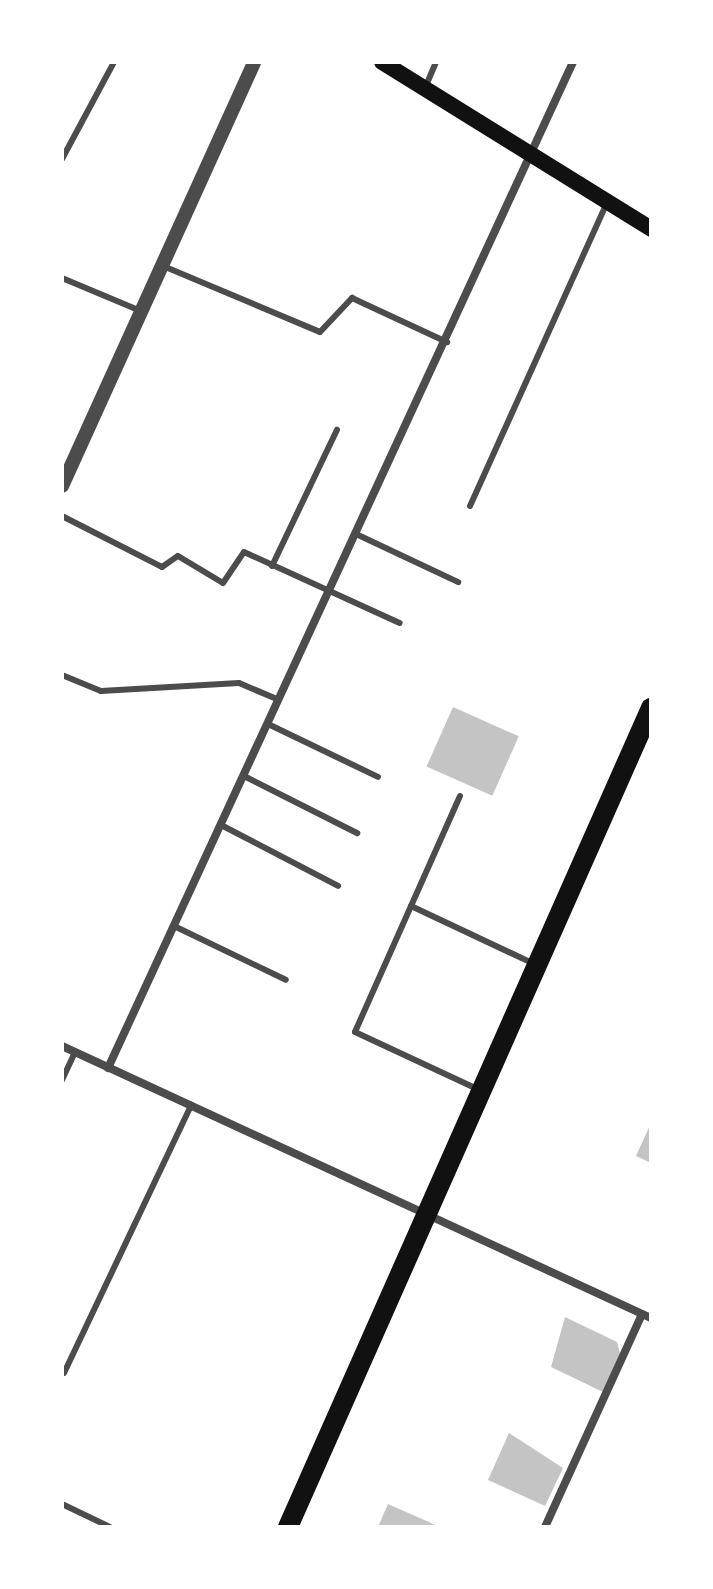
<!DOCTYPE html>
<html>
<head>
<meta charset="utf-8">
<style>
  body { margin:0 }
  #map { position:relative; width:713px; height:1589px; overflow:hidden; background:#fff; font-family:Signika,sans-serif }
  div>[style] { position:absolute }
  .building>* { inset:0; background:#c4c4c4; transform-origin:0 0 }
  .service>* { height:6px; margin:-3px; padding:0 3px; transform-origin:3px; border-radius:3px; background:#4c4c4c }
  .minor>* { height:8px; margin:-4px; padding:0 4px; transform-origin:4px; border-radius:4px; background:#4c4c4c }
  .tertiary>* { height:14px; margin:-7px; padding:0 7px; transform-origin:7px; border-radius:7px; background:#4c4c4c }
  .secondary>* { height:16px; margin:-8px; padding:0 8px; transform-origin:8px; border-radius:8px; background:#111 }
  .primary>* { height:20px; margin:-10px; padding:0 10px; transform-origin:10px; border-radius:10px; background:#111 }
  span { translate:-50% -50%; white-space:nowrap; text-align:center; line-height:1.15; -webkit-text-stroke:6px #fff; paint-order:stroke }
  .frame { position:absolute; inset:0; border:64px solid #fff; pointer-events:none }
</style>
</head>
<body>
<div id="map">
  <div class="building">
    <div style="left:453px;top:707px;width:72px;height:65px;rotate:24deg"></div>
    <div style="clip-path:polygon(651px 1123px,651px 1163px,636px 1156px)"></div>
    <div style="clip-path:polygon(565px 1317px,617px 1342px,620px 1353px,603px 1392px,551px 1367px)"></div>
    <div style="clip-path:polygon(509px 1433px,563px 1468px,545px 1506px,488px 1480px)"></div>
    <div style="clip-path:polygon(388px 1504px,440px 1527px,378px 1527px)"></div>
  </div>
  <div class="service">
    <div style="left:425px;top:88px;width:28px;rotate:-67deg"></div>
    <div style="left:62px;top:159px;width:110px;rotate:-61.8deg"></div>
    <div style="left:163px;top:266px;width:170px;rotate:22.8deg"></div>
    <div style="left:320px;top:332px;width:47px;rotate:-46.7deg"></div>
    <div style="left:352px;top:298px;width:105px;rotate:24.9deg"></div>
    <div style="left:62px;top:278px;width:86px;rotate:22.7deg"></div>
    <div style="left:470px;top:506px;width:330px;rotate:-65.7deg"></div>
    <div style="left:62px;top:516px;width:112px;rotate:27deg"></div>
    <div style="left:162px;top:567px;width:19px;rotate:-35deg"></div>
    <div style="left:178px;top:556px;width:52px;rotate:31deg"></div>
    <div style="left:223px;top:583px;width:37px;rotate:-56deg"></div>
    <div style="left:244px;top:552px;width:171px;rotate:24.5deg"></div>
    <div style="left:356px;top:534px;width:113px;rotate:25.2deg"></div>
    <div style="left:272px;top:566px;width:151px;rotate:-64.5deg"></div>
    <div style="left:62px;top:675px;width:42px;rotate:22.3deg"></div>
    <div style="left:101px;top:691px;width:138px;rotate:-3.3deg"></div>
    <div style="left:239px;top:683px;width:43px;rotate:23deg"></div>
    <div style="left:268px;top:724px;width:122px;rotate:25.7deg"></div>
    <div style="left:244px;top:776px;width:127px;rotate:26.8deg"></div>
    <div style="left:460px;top:796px;width:258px;rotate:114deg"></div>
    <div style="left:355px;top:1032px;width:135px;rotate:25deg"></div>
    <div style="left:221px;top:825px;width:132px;rotate:27.5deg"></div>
    <div style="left:411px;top:906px;width:136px;rotate:25.2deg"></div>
    <div style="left:174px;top:926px;width:124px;rotate:25.7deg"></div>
    <div style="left:62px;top:1080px;width:31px;rotate:-65deg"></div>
    <div style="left:64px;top:1373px;width:297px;rotate:-64.6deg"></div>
    <div style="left:62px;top:1504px;width:53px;rotate:25.6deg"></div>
  </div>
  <div class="minor">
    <div style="left:62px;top:1046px;width:649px;rotate:24.79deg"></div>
    <div style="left:108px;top:1068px;width:1108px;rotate:-65.19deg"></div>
    <div style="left:545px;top:1527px;width:234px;rotate:-65.5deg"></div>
  </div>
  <div class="tertiary">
    <div style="left:62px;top:486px;width:465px;rotate:-65.6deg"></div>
  </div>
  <div class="secondary">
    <div style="left:382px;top:62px;width:317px;rotate:31.8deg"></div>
  </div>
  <div class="primary">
    <div style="left:288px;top:1527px;width:896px;rotate:-66.1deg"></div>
  </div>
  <div class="frame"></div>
</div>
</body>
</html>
